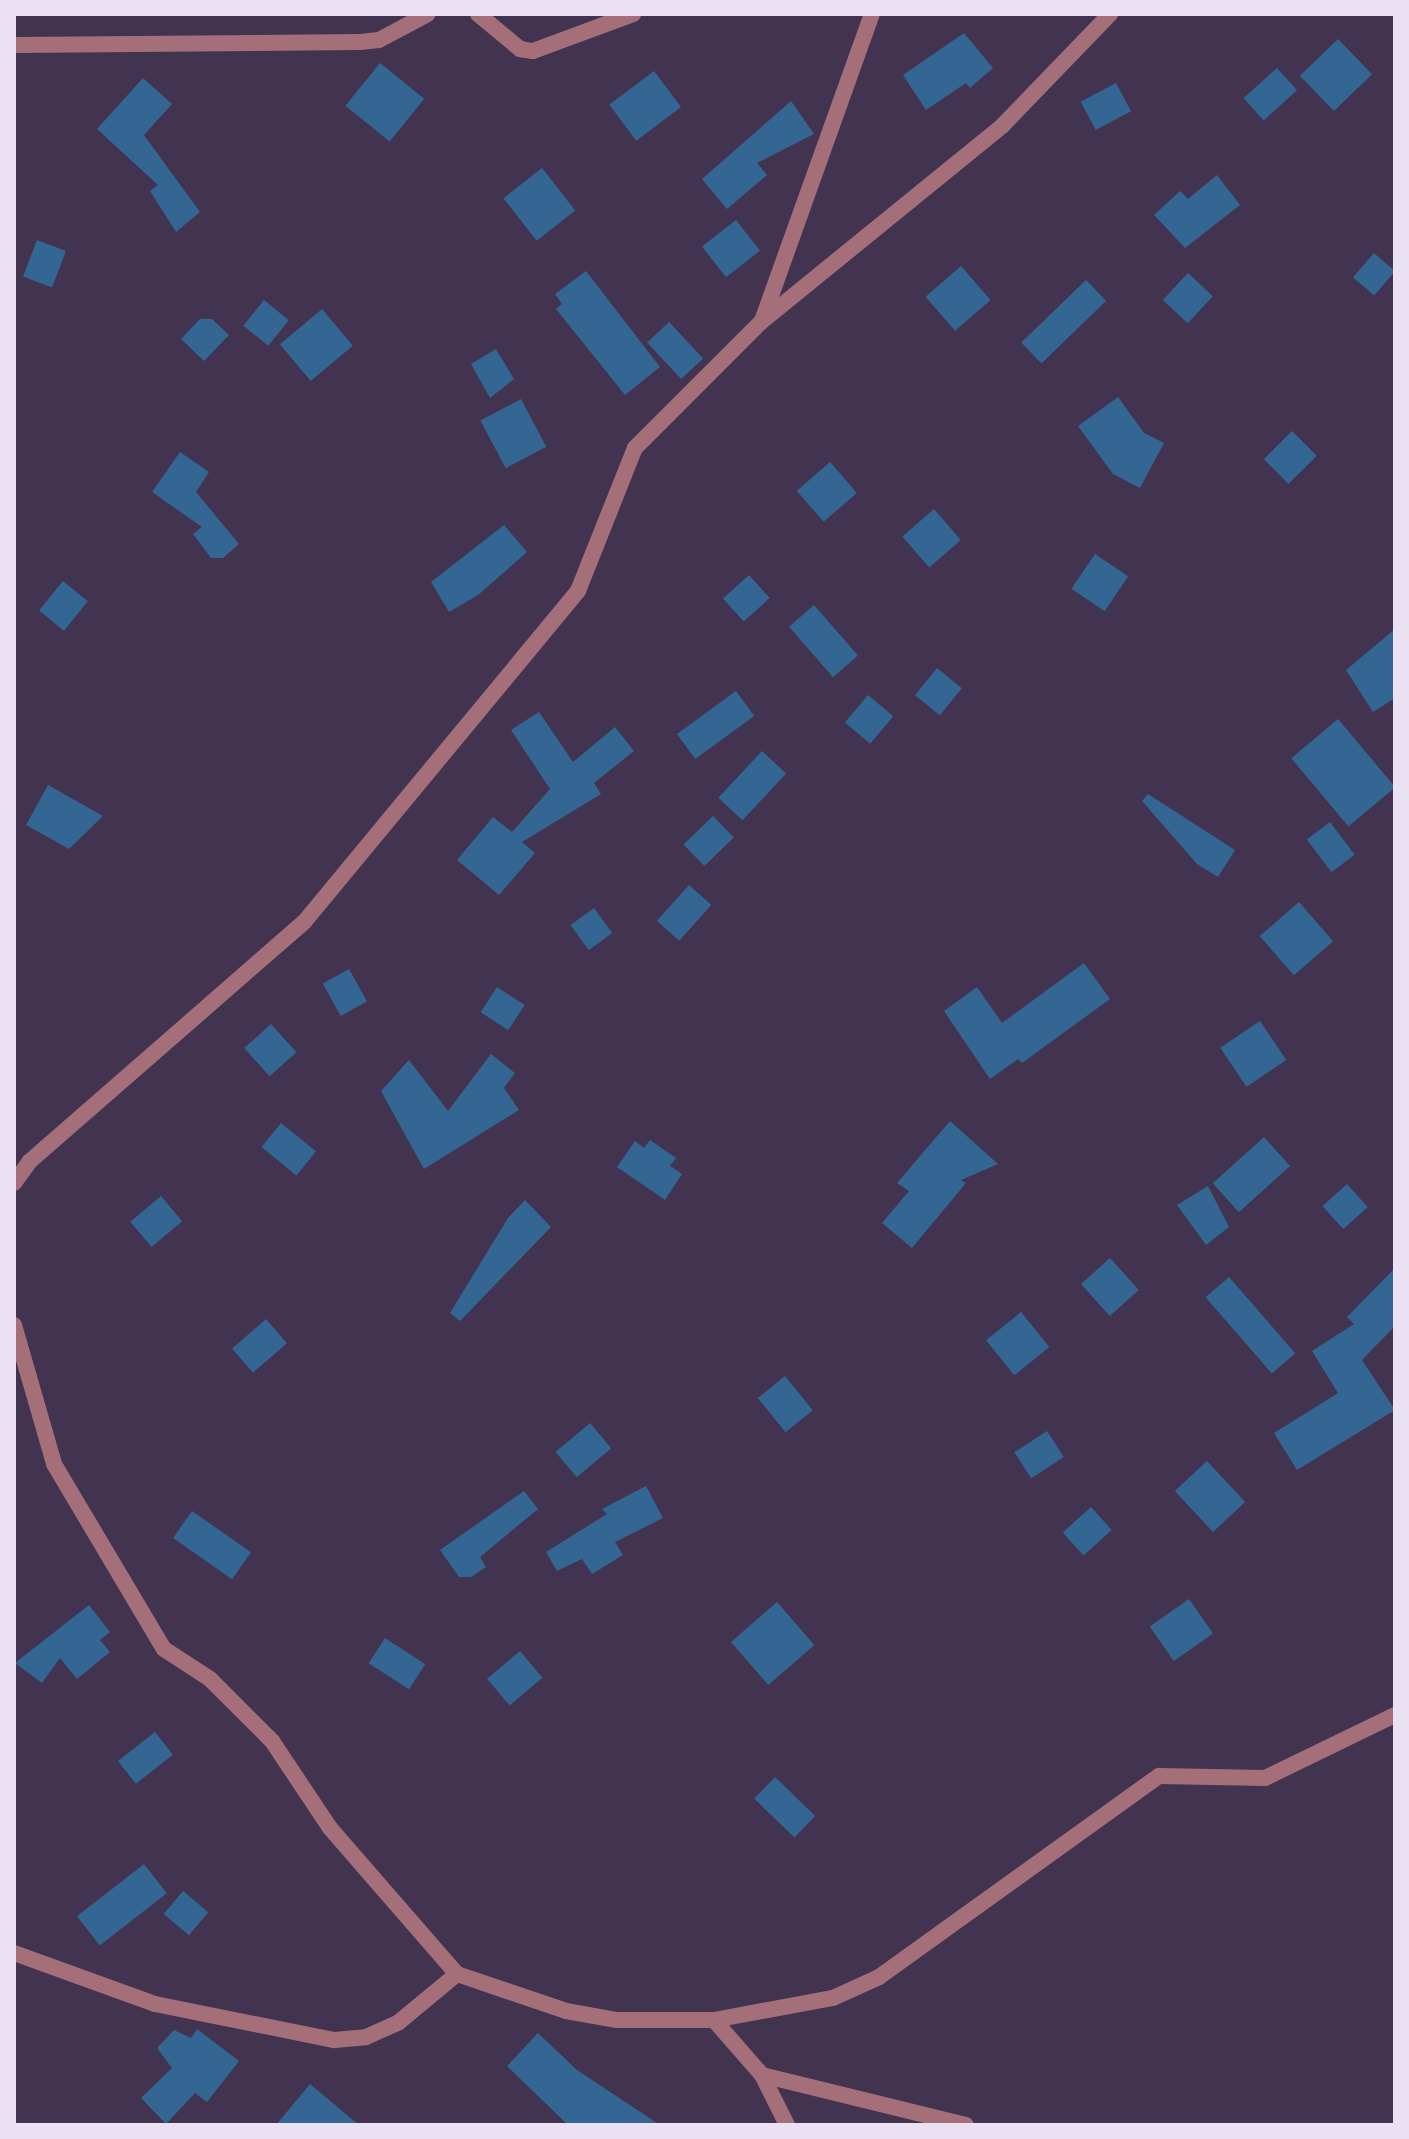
<!DOCTYPE html>
<html>
<head>
<meta charset="utf-8">
<style>
  body { margin:0 }
  #map { position:relative; width:1409px; height:2139px; overflow:hidden; background:#423350; font-family:Cabin,sans-serif }
  div>[style] { position:absolute }
  .building>* { inset:0; background:#346694; transform-origin:0 0 }
  .street>* { height:16px; margin:-8px; padding:0 8px; transform-origin:8px; border-radius:8px; background:#a46f78 }
  span { translate:-50% -50%; white-space:nowrap; text-align:center; line-height:1.15; -webkit-text-stroke:8px #251e2c; paint-order:stroke }
  .frame { position:absolute; inset:0; border:16px solid #eae1f3; pointer-events:none }
</style>
</head>
<body>
<div id="map">
  <div class="building">
    <div style="clip-path:polygon(964px 33px,993px 68px,970px 88px,966px 83px,926px 110px,903px 75px)"></div>
    <div style="left:1338px;top:39px;width:49px;height:53px;rotate:46deg"></div>
    <div style="left:380px;top:63px;width:57px;height:55px;rotate:39deg"></div>
    <div style="left:1277px;top:68px;width:30px;height:45px;rotate:48deg"></div>
    <div style="left:654px;top:71px;width:45px;height:56px;rotate:53deg"></div>
    <div style="clip-path:polygon(143px 78px,172px 104px,144px 135px,200px 212px,176px 232px,150px 191px,158px 185px,97px 129px)"></div>
    <div style="left:1116px;top:83px;width:32px;height:40px;rotate:62deg"></div>
    <div style="clip-path:polygon(791px 101px,814px 134px,757px 163px,767px 175px,727px 209px,702px 179px)"></div>
    <div style="left:542px;top:168px;width:54px;height:49px;rotate:52deg"></div>
    <div style="clip-path:polygon(1217px 175px,1240px 205px,1185px 248px,1154px 215px,1180px 191px,1188px 199px)"></div>
    <div style="left:736px;top:220px;width:39px;height:43px;rotate:52deg"></div>
    <div style="left:37px;top:240px;width:31px;height:39px;rotate:21deg"></div>
    <div style="left:1374px;top:253px;width:28px;height:32px;rotate:41deg"></div>
    <div style="left:961px;top:266px;width:45px;height:47px;rotate:49deg"></div>
    <div style="clip-path:polygon(586px 271px,660px 367px,625px 395px,556px 309px,562px 304px,555px 294px)"></div>
    <div style="left:1188px;top:273px;width:34px;height:37px;rotate:43deg"></div>
    <div style="left:1086px;top:280px;width:29px;height:90px;rotate:46deg"></div>
    <div style="left:264px;top:300px;width:32px;height:33px;rotate:39deg"></div>
    <div style="left:322px;top:309px;width:48px;height:55px;rotate:50deg"></div>
    <div style="clip-path:polygon(200px 319px,212px 319px,229px 335px,204px 361px,181px 339px)"></div>
    <div style="left:669px;top:322px;width:50px;height:30px;rotate:47deg"></div>
    <div style="clip-path:polygon(496px 349px,514px 379px,490px 398px,471px 364px)"></div>
    <div style="clip-path:polygon(1118px 397px,1144px 433px,1164px 443px,1140px 488px,1113px 474px,1078px 426px)"></div>
    <div style="left:521px;top:399px;width:54px;height:46px;rotate:62deg"></div>
    <div style="left:1292px;top:431px;width:35px;height:40px;rotate:45deg"></div>
    <div style="clip-path:polygon(180px 452px,209px 472px,196px 492px,239px 544px,223px 558px,211px 558px,193px 534px,202px 527px,152px 492px)"></div>
    <div style="left:830px;top:462px;width:41px;height:44px;rotate:49deg"></div>
    <div style="left:934px;top:509px;width:41px;height:42px;rotate:49deg"></div>
    <div style="clip-path:polygon(504px 525px,527px 552px,478px 595px,449px 612px,431px 582px)"></div>
    <div style="left:1095px;top:554px;width:40px;height:42px;rotate:34deg"></div>
    <div style="left:749px;top:575px;width:31px;height:35px;rotate:48deg"></div>
    <div style="left:63px;top:581px;width:32px;height:38px;rotate:39deg"></div>
    <div style="left:814px;top:605px;width:67px;height:33px;rotate:49deg"></div>
    <div style="clip-path:polygon(1395px 629px,1395px 698px,1373px 712px,1346px 670px)"></div>
    <div style="left:937px;top:668px;width:32px;height:35px;rotate:39deg"></div>
    <div style="left:736px;top:691px;width:31px;height:73px;rotate:54deg"></div>
    <div style="left:868px;top:695px;width:33px;height:36px;rotate:40deg"></div>
    <div style="clip-path:polygon(539px 712px,573px 762px,615px 727px,634px 751px,594px 783px,601px 794px,522px 842px,535px 853px,499px 895px,457px 860px,493px 817px,512px 832px,550px 789px,511px 730px)"></div>
    <div style="left:1338px;top:719px;width:89px;height:61px;rotate:50deg"></div>
    <div style="left:762px;top:751px;width:33px;height:64px;rotate:43deg"></div>
    <div style="clip-path:polygon(48px 785px,103px 816px,69px 849px,26px 825px)"></div>
    <div style="clip-path:polygon(1148px 794px,1235px 850px,1218px 877px,1197px 864px,1142px 801px)"></div>
    <div style="left:713px;top:816px;width:30px;height:41px;rotate:46deg"></div>
    <div style="left:1330px;top:822px;width:41px;height:29px;rotate:53deg"></div>
    <div style="left:689px;top:885px;width:30px;height:48px;rotate:42deg"></div>
    <div style="left:1299px;top:902px;width:52px;height:52px;rotate:49deg"></div>
    <div style="left:594px;top:908px;width:31px;height:29px;rotate:54deg"></div>
    <div style="clip-path:polygon(1084px 963px,1110px 999px,1022px 1063px,1018px 1059px,990px 1079px,944px 1011px,977px 987px,1002px 1023px)"></div>
    <div style="left:349px;top:969px;width:37px;height:30px;rotate:61deg"></div>
    <div style="left:497px;top:987px;width:33px;height:30px;rotate:33deg"></div>
    <div style="left:1260px;top:1021px;width:47px;height:48px;rotate:56deg"></div>
    <div style="left:271px;top:1024px;width:38px;height:36px;rotate:48deg"></div>
    <div style="clip-path:polygon(491px 1054px,515px 1073px,504px 1088px,519px 1110px,424px 1169px,381px 1091px,409px 1060px,448px 1111px)"></div>
    <div style="clip-path:polygon(950px 1121px,998px 1164px,961px 1180px,966px 1183px,912px 1248px,882px 1223px,909px 1191px,897px 1183px)"></div>
    <div style="left:281px;top:1123px;width:45px;height:31px;rotate:39deg"></div>
    <div style="left:1264px;top:1137px;width:39px;height:69px;rotate:48deg"></div>
    <div style="clip-path:polygon(650px 1140px,676px 1158px,670px 1166px,682px 1174px,665px 1200px,617px 1167px,635px 1141px,644px 1148px)"></div>
    <div style="left:1347px;top:1184px;width:31px;height:33px;rotate:48deg"></div>
    <div style="clip-path:polygon(1208px 1186px,1229px 1227px,1206px 1245px,1177px 1205px)"></div>
    <div style="left:161px;top:1196px;width:33px;height:40px;rotate:50deg"></div>
    <div style="clip-path:polygon(525px 1200px,551px 1227px,460px 1321px,450px 1313px,508px 1218px)"></div>
    <div style="left:1110px;top:1258px;width:43px;height:39px;rotate:48deg"></div>
    <div style="clip-path:polygon(1395px 1268px,1395px 1326px,1362px 1360px,1395px 1410px,1297px 1470px,1274px 1433px,1338px 1393px,1312px 1351px,1354px 1324px,1347px 1317px)"></div>
    <div style="left:1229px;top:1277px;width:101px;height:31px;rotate:49deg"></div>
    <div style="left:1021px;top:1312px;width:45px;height:45px;rotate:51deg"></div>
    <div style="left:266px;top:1319px;width:32px;height:45px;rotate:49deg"></div>
    <div style="left:785px;top:1376px;width:44px;height:35px;rotate:51deg"></div>
    <div style="left:590px;top:1423px;width:33px;height:45px;rotate:50deg"></div>
    <div style="left:1047px;top:1431px;width:31px;height:39px;rotate:57deg"></div>
    <div style="left:1207px;top:1461px;width:56px;height:44px;rotate:47deg"></div>
    <div style="clip-path:polygon(646px 1486px,663px 1518px,615px 1542px,623px 1555px,592px 1574px,582px 1559px,557px 1571px,546px 1552px,607px 1514px,602px 1509px)"></div>
    <div style="clip-path:polygon(524px 1491px,538px 1509px,480px 1557px,486px 1567px,471px 1577px,459px 1577px,440px 1550px)"></div>
    <div style="left:1091px;top:1507px;width:31px;height:38px;rotate:48deg"></div>
    <div style="left:192px;top:1511px;width:72px;height:33px;rotate:35deg"></div>
    <div style="left:1189px;top:1599px;width:42px;height:48px;rotate:55deg"></div>
    <div style="left:777px;top:1602px;width:57px;height:61px;rotate:49deg"></div>
    <div style="clip-path:polygon(89px 1605px,110px 1632px,100px 1640px,110px 1652px,77px 1679px,60px 1658px,42px 1683px,15px 1663px)"></div>
    <div style="left:385px;top:1638px;width:48px;height:30px;rotate:33deg"></div>
    <div style="left:520px;top:1651px;width:35px;height:43px;rotate:50deg"></div>
    <div style="left:155px;top:1732px;width:29px;height:47px;rotate:52deg"></div>
    <div style="left:775px;top:1777px;width:56px;height:30px;rotate:44deg"></div>
    <div style="left:144px;top:1864px;width:37px;height:85px;rotate:52deg"></div>
    <div style="left:183px;top:1891px;width:33px;height:30px;rotate:40deg"></div>
    <div style="clip-path:polygon(197px 2029px,239px 2061px,207px 2102px,195px 2093px,166px 2124px,141px 2098px,172px 2068px,157px 2048px,174px 2030px,191px 2038px)"></div>
    <div style="clip-path:polygon(538px 2033px,577px 2070px,660px 2125px,568px 2125px,507px 2066px)"></div>
    <div style="clip-path:polygon(310px 2084px,359px 2125px,276px 2125px)"></div>
  </div>
  <div class="street">
    <div style="left:478px;top:14px;width:55px;rotate:39.8deg"></div>
    <div style="left:520px;top:49px;width:13px;rotate:9deg"></div>
    <div style="left:533px;top:51px;width:107px;rotate:-20.3deg"></div>
    <div style="left:14px;top:45px;width:346px;rotate:-0.5deg"></div>
    <div style="left:360px;top:42px;width:19px;rotate:-6deg"></div>
    <div style="left:379px;top:40px;width:55px;rotate:-28deg"></div>
    <div style="left:762px;top:321px;width:326px;rotate:-70.3deg"></div>
    <div style="left:14px;top:1183px;width:26px;rotate:-54deg"></div>
    <div style="left:29px;top:1162px;width:366px;rotate:-41.1deg"></div>
    <div style="left:305px;top:921px;width:428px;rotate:-50.4deg"></div>
    <div style="left:578px;top:591px;width:154px;rotate:-68.3deg"></div>
    <div style="left:635px;top:448px;width:178px;rotate:-45deg"></div>
    <div style="left:761px;top:322px;width:311px;rotate:-39.1deg"></div>
    <div style="left:1002px;top:126px;width:156px;rotate:-46deg"></div>
    <div style="left:14px;top:1325px;width:145px;rotate:73.9deg"></div>
    <div style="left:54px;top:1464px;width:215px;rotate:59.3deg"></div>
    <div style="left:164px;top:1649px;width:55px;rotate:33.1deg"></div>
    <div style="left:210px;top:1679px;width:88px;rotate:45deg"></div>
    <div style="left:272px;top:1741px;width:105px;rotate:56.3deg"></div>
    <div style="left:330px;top:1828px;width:194px;rotate:49deg"></div>
    <div style="left:457px;top:1974px;width:115px;rotate:18.7deg"></div>
    <div style="left:566px;top:2011px;width:52px;rotate:10deg"></div>
    <div style="left:617px;top:2020px;width:97px"></div>
    <div style="left:714px;top:2020px;width:121px;rotate:-10.5deg"></div>
    <div style="left:833px;top:1998px;width:51px;rotate:-24.5deg"></div>
    <div style="left:879px;top:1977px;width:345px;rotate:-35.7deg"></div>
    <div style="left:1159px;top:1776px;width:106px;rotate:1.1deg"></div>
    <div style="left:1265px;top:1778px;width:144px;rotate:-25.9deg"></div>
    <div style="left:14px;top:1953px;width:150px;rotate:19.9deg"></div>
    <div style="left:155px;top:2004px;width:183px;rotate:11.4deg"></div>
    <div style="left:334px;top:2040px;width:32px;rotate:-5deg"></div>
    <div style="left:366px;top:2037px;width:36px;rotate:-24deg"></div>
    <div style="left:399px;top:2022px;width:75px;rotate:-39.6deg"></div>
    <div style="left:714px;top:2020px;width:73px;rotate:48.9deg"></div>
    <div style="left:762px;top:2075px;width:56px;rotate:63.4deg"></div>
    <div style="left:762px;top:2075px;width:210px;rotate:13.8deg"></div>
  </div>
  <div class="frame"></div>
</div>
</body>
</html>
